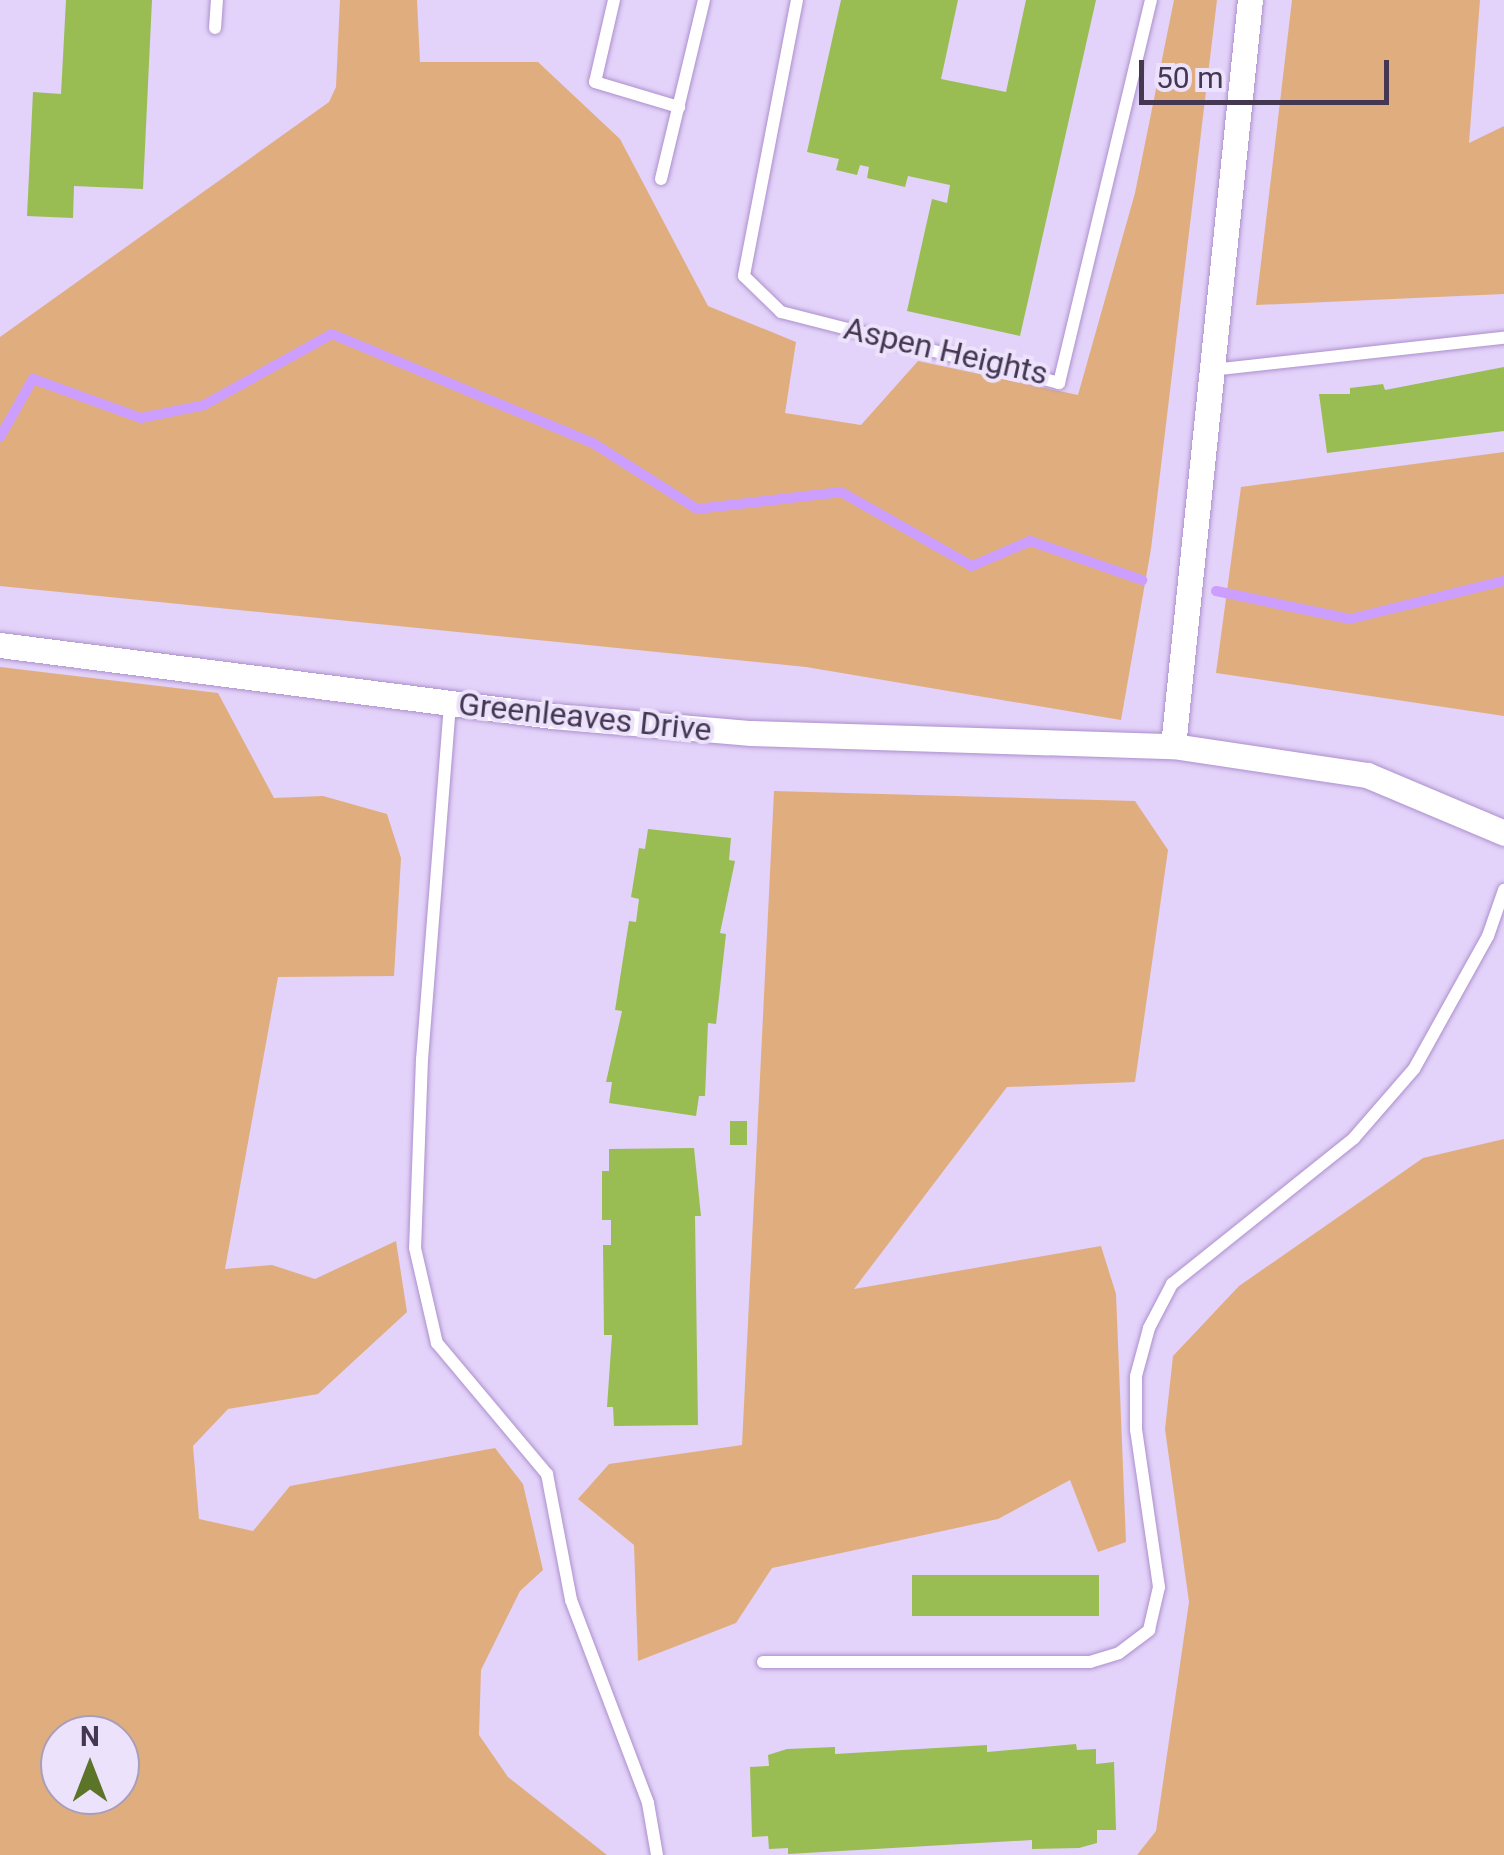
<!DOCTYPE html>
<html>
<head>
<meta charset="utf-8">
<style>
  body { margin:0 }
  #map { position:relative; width:1504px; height:1855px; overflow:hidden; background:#e3d2f9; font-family:Roboto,sans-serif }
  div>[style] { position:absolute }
  .green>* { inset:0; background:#e0ae7e }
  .stream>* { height:10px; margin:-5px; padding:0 5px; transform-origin:5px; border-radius:5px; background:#cc9efe }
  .building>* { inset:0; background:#99bd52; transform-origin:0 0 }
  .roads { filter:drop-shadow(0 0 2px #ac90cd) drop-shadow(0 0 2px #ac90cd) }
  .service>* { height:12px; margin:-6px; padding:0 6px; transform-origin:6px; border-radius:6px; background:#fff }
  .minor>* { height:25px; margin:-12.5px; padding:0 12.5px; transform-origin:12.5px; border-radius:12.5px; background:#fff }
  span { translate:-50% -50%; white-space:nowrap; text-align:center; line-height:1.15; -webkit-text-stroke:8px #ede2fc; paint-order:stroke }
  .street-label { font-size:32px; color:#433751 }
  .north { position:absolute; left:40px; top:1715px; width:100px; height:100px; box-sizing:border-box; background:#ede2fc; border:2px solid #a99eb8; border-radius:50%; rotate:0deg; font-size:28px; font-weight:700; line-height:40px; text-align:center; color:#433751 }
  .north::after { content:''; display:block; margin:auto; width:35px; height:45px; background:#5b7427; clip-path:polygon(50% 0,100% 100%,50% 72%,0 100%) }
  .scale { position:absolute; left:1139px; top:60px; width:250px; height:45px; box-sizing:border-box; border:5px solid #433751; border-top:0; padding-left:12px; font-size:30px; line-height:35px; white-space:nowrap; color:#433751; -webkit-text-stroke:8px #ede2fc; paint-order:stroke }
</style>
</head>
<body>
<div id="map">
  <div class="green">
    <div style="clip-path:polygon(340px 0,417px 0,420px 62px,538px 62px,620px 139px,708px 306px,796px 342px,785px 413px,861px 425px,918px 361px,1078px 395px,1135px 193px,1174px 0,1217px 0,1151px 549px,1121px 720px,806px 667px,0 586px,0 337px,329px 102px,336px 87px)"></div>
    <div style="clip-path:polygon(1292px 0,1480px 0,1469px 143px,1504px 126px,1504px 294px,1256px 305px)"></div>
    <div style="clip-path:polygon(1504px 452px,1504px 716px,1216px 673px,1241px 487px)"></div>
    <div style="clip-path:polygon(evenodd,0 667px,218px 693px,274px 798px,323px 796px,387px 814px,401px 858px,394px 976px,278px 977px,225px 1269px,272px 1265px,315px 1279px,396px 1241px,407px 1312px,318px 1394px,228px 1409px,193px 1446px,199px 1519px,253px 1531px,290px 1486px,495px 1448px,523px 1484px,543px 1570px,520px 1591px,481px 1670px,479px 1735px,508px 1777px,607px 1855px,0 1855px,0 667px,60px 1735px,120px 1735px,120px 1795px,60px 1795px,60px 1735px)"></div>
    <div style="clip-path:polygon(774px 791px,1135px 801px,1168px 850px,1135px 1082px,1007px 1087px,854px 1289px,1101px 1246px,1116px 1294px,1126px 1542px,1098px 1552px,1070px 1480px,998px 1519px,772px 1568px,736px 1623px,638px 1661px,634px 1545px,578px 1499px,609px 1464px,742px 1445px)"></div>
    <div style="clip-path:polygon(1504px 1139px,1504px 1855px,1137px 1855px,1156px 1831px,1189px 1602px,1165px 1429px,1173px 1356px,1239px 1286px,1423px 1158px)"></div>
  </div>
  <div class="stream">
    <div style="left:0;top:437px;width:67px;rotate:-60.4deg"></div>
    <div style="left:33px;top:379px;width:115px;rotate:19.9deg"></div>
    <div style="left:141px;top:418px;width:64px;rotate:-11.7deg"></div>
    <div style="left:204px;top:405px;width:146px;rotate:-29deg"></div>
    <div style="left:332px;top:334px;width:283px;rotate:22.7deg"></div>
    <div style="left:593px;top:443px;width:123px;rotate:32.4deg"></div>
    <div style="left:697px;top:509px;width:145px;rotate:-6.7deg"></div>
    <div style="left:841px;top:492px;width:150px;rotate:29.5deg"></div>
    <div style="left:972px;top:566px;width:63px;rotate:-23.3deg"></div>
    <div style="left:1030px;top:541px;width:119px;rotate:19.2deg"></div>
    <div style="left:1216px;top:591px;width:137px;rotate:11.8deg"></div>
    <div style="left:1350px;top:619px;width:159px;rotate:-13.9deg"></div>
  </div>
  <div class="building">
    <div style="clip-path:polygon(66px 0,152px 0,143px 189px,74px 186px,73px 218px,27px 216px,33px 92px,61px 94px)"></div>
    <div style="clip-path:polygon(841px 0,958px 0,941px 79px,1006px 92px,1026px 0,1096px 0,1020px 336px,907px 311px,932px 199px,947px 203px,950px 185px,908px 176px,905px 187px,867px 178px,869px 167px,860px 165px,857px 175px,836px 170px,839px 159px,807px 152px)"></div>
    <div style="clip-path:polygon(1504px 367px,1504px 431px,1327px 453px,1319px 394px,1350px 394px,1350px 388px,1383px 384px,1385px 390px)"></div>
    <div style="clip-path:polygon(648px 829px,731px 838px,729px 860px,735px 861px,720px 933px,726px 934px,716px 1024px,708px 1023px,705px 1096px,699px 1096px,696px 1116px,609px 1103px,612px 1082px,606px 1082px,622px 1011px,615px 1010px,629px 921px,636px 922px,639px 899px,631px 897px,639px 848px,645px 849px)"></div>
    <div style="left:730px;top:1121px;width:17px;height:24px"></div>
    <div style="clip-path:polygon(694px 1148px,701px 1216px,695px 1216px,698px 1425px,614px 1426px,613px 1407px,607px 1407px,612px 1335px,604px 1335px,603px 1245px,611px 1245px,611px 1220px,602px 1220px,602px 1171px,609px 1171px,609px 1149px)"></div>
    <div style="left:912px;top:1575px;width:187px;height:41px"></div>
    <div style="clip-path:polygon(1076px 1744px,1077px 1750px,1096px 1749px,1096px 1764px,1114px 1762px,1116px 1830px,1097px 1830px,1097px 1843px,1079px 1848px,1032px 1849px,1032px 1840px,788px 1854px,788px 1848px,769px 1849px,768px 1836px,752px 1837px,750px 1767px,769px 1766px,768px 1755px,787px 1749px,835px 1747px,835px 1754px,987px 1745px,987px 1752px)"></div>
  </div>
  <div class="roads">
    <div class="service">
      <div style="left:614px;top:0;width:84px;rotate:103deg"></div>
      <div style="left:595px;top:82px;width:88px;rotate:16.6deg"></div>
      <div style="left:797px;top:0;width:281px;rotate:100.9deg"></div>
      <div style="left:744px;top:276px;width:52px;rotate:44.2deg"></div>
      <div style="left:781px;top:312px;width:287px;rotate:14.3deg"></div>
      <div style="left:1059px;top:383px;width:394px;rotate:-76.5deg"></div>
      <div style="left:215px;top:28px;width:28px;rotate:-86deg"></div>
      <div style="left:661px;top:179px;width:184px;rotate:-76.5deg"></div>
      <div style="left:1212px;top:370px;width:294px;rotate:-6.3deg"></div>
      <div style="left:450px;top:704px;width:356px;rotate:94.5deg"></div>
      <div style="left:422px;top:1059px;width:189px;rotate:92.1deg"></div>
      <div style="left:415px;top:1248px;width:98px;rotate:77deg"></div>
      <div style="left:437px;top:1343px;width:171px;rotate:50deg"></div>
      <div style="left:547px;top:1474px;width:128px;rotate:79.2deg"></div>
      <div style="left:571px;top:1600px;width:217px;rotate:69.2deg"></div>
      <div style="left:648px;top:1803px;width:53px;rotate:80.2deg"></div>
      <div style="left:763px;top:1662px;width:327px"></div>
      <div style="left:1090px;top:1662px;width:30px;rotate:-17deg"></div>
      <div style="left:1119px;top:1653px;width:38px;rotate:-37deg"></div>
      <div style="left:1149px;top:1630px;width:44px;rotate:-76.9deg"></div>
      <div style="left:1159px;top:1587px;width:159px;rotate:-98.3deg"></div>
      <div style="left:1136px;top:1430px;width:54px;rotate:-90deg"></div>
      <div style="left:1136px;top:1376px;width:50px;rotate:-74.8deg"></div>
      <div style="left:1149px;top:1328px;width:50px;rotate:-62.4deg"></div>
      <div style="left:1172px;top:1284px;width:233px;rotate:-38.7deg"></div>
      <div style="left:1354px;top:1138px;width:91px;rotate:-49deg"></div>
      <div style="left:1414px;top:1069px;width:152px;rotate:-60.9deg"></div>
      <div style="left:1488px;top:936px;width:49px;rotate:-70.8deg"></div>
    </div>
    <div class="minor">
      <div style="left:0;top:645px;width:557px;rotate:7.33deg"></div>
      <div style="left:552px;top:716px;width:200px;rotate:4.9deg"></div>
      <div style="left:751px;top:733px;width:422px;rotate:1.8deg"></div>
      <div style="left:1173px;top:746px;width:750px;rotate:-84.11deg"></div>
      <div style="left:1173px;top:746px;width:196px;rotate:8.5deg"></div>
      <div style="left:1367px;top:775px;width:149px;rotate:22.9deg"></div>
    </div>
  </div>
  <div class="street-label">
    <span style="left:946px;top:351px;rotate:13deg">Aspen Heights</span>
    <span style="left:585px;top:717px;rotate:6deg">Greenleaves Drive</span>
  </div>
  <div class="north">N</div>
  <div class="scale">50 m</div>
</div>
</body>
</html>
